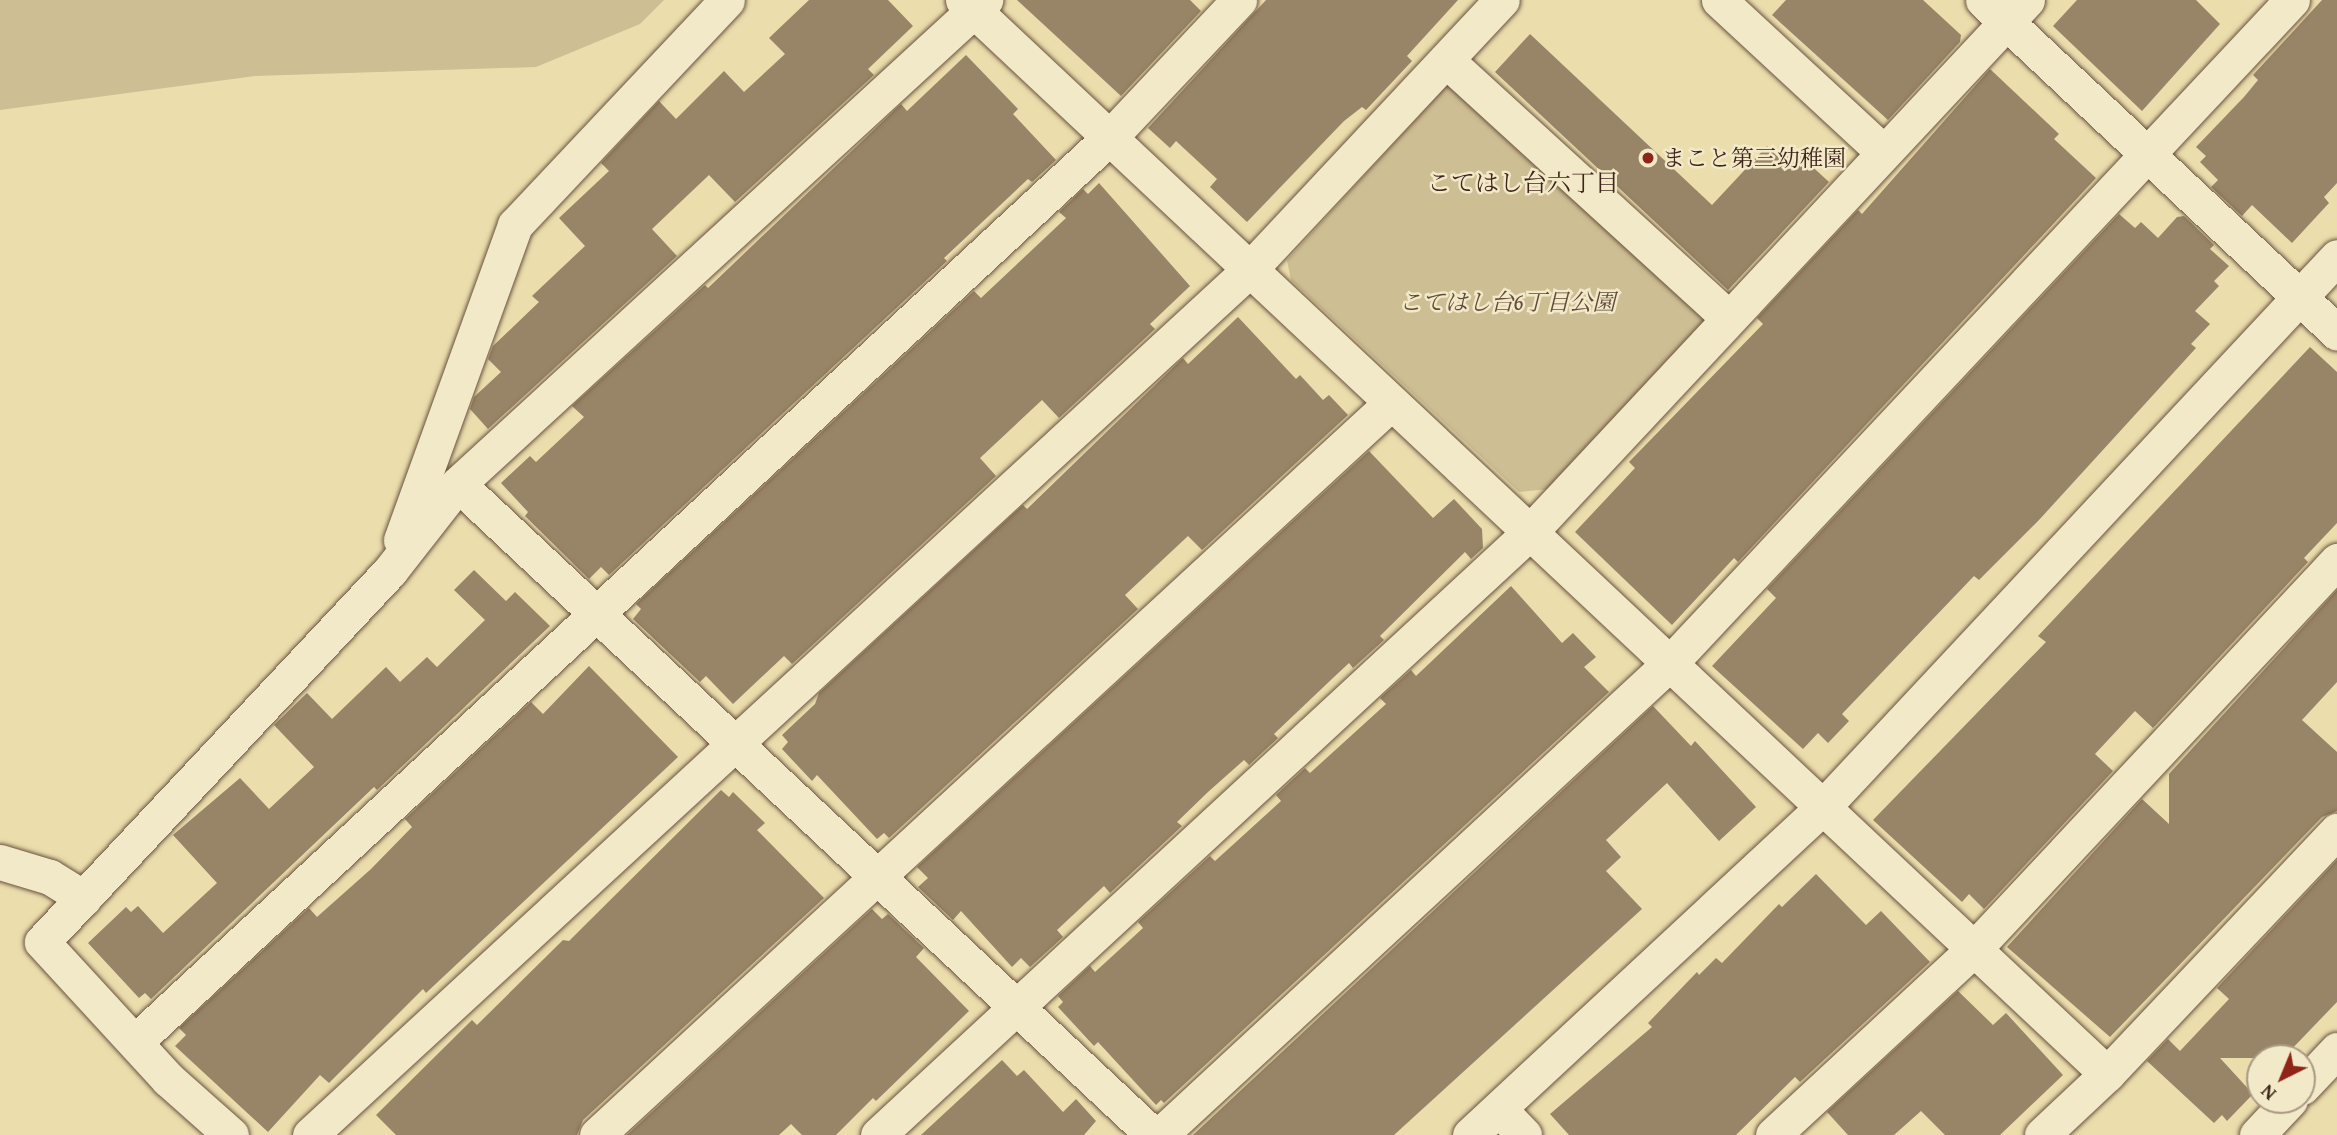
<!DOCTYPE html>
<html>
<head>
<meta charset="utf-8">
<style>
  body { margin:0 }
  #map { position:relative; width:2337px; height:1135px; overflow:hidden; background:#ebddac; font-family:"Gentium Book Plus","Noto Serif JP",serif }
  div>[style] { position:absolute }
  .green>* { inset:0; background:#cebe93 }
  .building>* { inset:0; background:#988466 }
  .roads { filter:drop-shadow(0 0 2px #69523f) drop-shadow(0 0 2px #69523f) }
  .minor>* { height:35px; margin:-17.5px; padding:0 17.5px; transform-origin:17.5px; border-radius:17.5px; background:#f2e9c9 }
  .dots>* { width:19px; height:19px; translate:-50% -50%; box-sizing:border-box; border:4px solid #f2e9c9; border-radius:50% }
  span { translate:-50% -50%; white-space:nowrap; text-align:center; line-height:1.15; -webkit-text-stroke:5px #f2e9c9; paint-order:stroke }
  .poi-label { font-size:23px; color:#3e241b }
  .left { translate:0 -50%; text-align:left }
  .park-label { font-size:23px; color:#624a39; font-style:italic }
  .neighbourhood-label { font-size:24px; color:#3e241b }
  .north { position:absolute; left:2246px; top:1044px; width:70px; height:70px; box-sizing:border-box; background:#f2e9c9; border:2px solid #aa9a83; border-radius:50%; rotate:223deg; font-size:19px; font-weight:700; line-height:28px; text-align:center; color:#3e241b }
  .north::after { content:''; display:block; margin:auto; width:24px; height:32px; background:#8f2418; clip-path:polygon(50% 0,100% 100%,50% 72%,0 100%) }
</style>
</head>
<body>
<div id="map">
  <div class="green">
    <div style="clip-path:polygon(0 0,664px 0,640px 24px,536px 67px,255px 76px,0 110px)"></div>
    <div style="clip-path:polygon(1464px 83px,1700px 302px,1706px 325px,1549px 489px,1519px 492px,1291px 280px,1287px 260px,1446px 86px)"></div>
  </div>
  <div class="building">
    <div style="clip-path:polygon(809px 0,888px 0,913px 26px,868px 69px,874px 75px,735px 202px,709px 175px,652px 229px,677px 256px,488px 429px,470px 409px,474px 397px,501px 372px,488px 359px,493px 346px,539px 302px,532px 296px,585px 246px,559px 218px,609px 171px,601px 163px,659px 101px,676px 119px,724px 71px,744px 92px,785px 54px,769px 38px)"></div>
    <div style="clip-path:polygon(1017px 0,1190px 0,1201px 11px,1121px 96px)"></div>
    <div style="clip-path:polygon(1266px 0,1458px 0,1407px 56px,1412px 61px,1366px 110px,1362px 107px,1344px 121px,1247px 222px,1210px 187px,1217px 179px,1176px 141px,1170px 148px,1148px 128px)"></div>
    <div style="clip-path:polygon(1786px 0,1923px 0,1961px 35px,1960px 42px,1888px 120px,1772px 15px)"></div>
    <div style="clip-path:polygon(2077px 0,2196px 0,2220px 24px,2142px 111px,2053px 26px)"></div>
    <div style="clip-path:polygon(2322px 0,2337px 0,2337px 183px,2324px 197px,2329px 203px,2292px 243px,2252px 205px,2242px 216px,2211px 187px,2218px 180px,2200px 162px,2206px 156px,2196px 147px,2244px 97px,2258px 80px,2253px 75px)"></div>
    <div style="clip-path:polygon(1530px 34px,1712px 205px,1767px 146px,1782px 161px,1793px 149px,1829px 182px,1728px 290px,1495px 72px)"></div>
    <div style="clip-path:polygon(966px 55px,1018px 109px,1013px 114px,1056px 160px,1032px 182px,1028px 179px,944px 258px,947px 261px,609px 575px,601px 567px,589px 579px,525px 516px,528px 512px,501px 483px,530px 456px,536px 462px,584px 417px,572px 406px,705px 285px,708px 288px,901px 104px,907px 111px)"></div>
    <div style="clip-path:polygon(1990px 69px,2059px 134px,2054px 139px,2096px 178px,1738px 562px,1734px 558px,1672px 625px,1575px 532px,1635px 468px,1629px 462px,1763px 324px,1757px 318px,1858px 210px,1862px 214px)"></div>
    <div style="clip-path:polygon(1099px 183px,1190px 286px,1150px 324px,1155px 329px,1059px 418px,1042px 400px,980px 458px,996px 476px,792px 664px,784px 656px,733px 704px,706px 676px,700px 682px,633px 619px,641px 609px,636px 604px,974px 291px,981px 298px,1066px 218px,1059px 212px,1083px 189px,1088px 194px)"></div>
    <div style="clip-path:polygon(2119px 214px,2135px 228px,2141px 222px,2158px 238px,2177px 217px,2184px 216px,2214px 245px,2210px 249px,2229px 266px,2214px 281px,2219px 286px,2195px 311px,2210px 324px,2191px 344px,2196px 348px,2039px 520px,1979px 580px,1974px 576px,1842px 714px,1849px 721px,1828px 743px,1818px 733px,1803px 749px,1712px 666px,1776px 598px,1767px 589px)"></div>
    <div style="clip-path:polygon(1238px 317px,1296px 379px,1300px 375px,1323px 400px,1329px 395px,1348px 415px,1202px 550px,1188px 536px,1125px 595px,1138px 609px,889px 838px,884px 833px,877px 839px,817px 775px,812px 781px,782px 749px,788px 742px,782px 735px,815px 704px,819px 693px,1023px 505px,1027px 509px,1183px 358px,1188px 364px)"></div>
    <div style="clip-path:polygon(2310px 347px,2337px 372px,2337px 523px,2304px 558px,2308px 562px,2153px 728px,2135px 711px,2095px 754px,2113px 771px,1984px 909px,1969px 894px,1962px 902px,1873px 820px,2046px 642px,2038px 636px)"></div>
    <div style="clip-path:polygon(1369px 451px,1433px 518px,1454px 499px,1482px 529px,1483px 548px,1471px 559px,1465px 552px,1380px 636px,1384px 640px,1353px 668px,1349px 663px,1334px 677px,1274px 734px,1278px 738px,1249px 765px,1244px 760px,1208px 792px,1177px 822px,1182px 826px,1110px 893px,1104px 886px,1057px 930px,1063px 937px,1030px 967px,1021px 958px,1012px 967px,961px 911px,953px 920px,918px 887px,928px 878px,917px 867px)"></div>
    <div style="clip-path:polygon(474px 570px,506px 601px,515px 592px,550px 626px,377px 790px,374px 787px,151px 999px,145px 993px,139px 998px,88px 943px,126px 907px,131px 912px,138px 906px,163px 933px,217px 883px,173px 835px,240px 778px,269px 809px,314px 767px,274px 725px,307px 693px,332px 719px,386px 667px,400px 682px,427px 657px,437px 667px,485px 620px,454px 590px)"></div>
    <div style="clip-path:polygon(1511px 586px,1562px 643px,1573px 633px,1596px 657px,1584px 667px,1609px 692px,1164px 1103px,1161px 1100px,1156px 1105px,1098px 1042px,1094px 1046px,1058px 1007px,1063px 1002px,1058px 996px,1090px 966px,1095px 972px,1143px 928px,1138px 922px,1210px 856px,1215px 861px,1281px 801px,1276px 795px,1305px 768px,1310px 773px,1386px 704px,1380px 698px,1411px 670px,1416px 676px)"></div>
    <div style="clip-path:polygon(2337px 590px,2337px 682px,2302px 720px,2337px 752px,2337px 811px,2322px 817px,2110px 1037px,2007px 947px,2142px 799px,2169px 824px,2169px 774px)"></div>
    <div style="clip-path:polygon(589px 666px,678px 757px,426px 993px,423px 989px,329px 1083px,320px 1075px,268px 1132px,175px 1046px,186px 1035px,179px 1028px,309px 908px,317px 917px,371px 869px,412px 827px,405px 819px,531px 702px,543px 714px)"></div>
    <div style="clip-path:polygon(1653px 706px,1691px 746px,1695px 741px,1756px 807px,1719px 841px,1667px 783px,1606px 840px,1621px 857px,1606px 871px,1642px 909px,1394px 1135px,1193px 1135px)"></div>
    <div style="clip-path:polygon(721px 790px,729px 797px,733px 792px,765px 823px,757px 830px,824px 898px,583px 1120px,577px 1135px,396px 1135px,376px 1115px,472px 1020px,477px 1025px,563px 940px,569px 941px)"></div>
    <div style="clip-path:polygon(2337px 860px,2337px 1002px,2283px 1058px,2220px 1058px,2253px 1094px,2227px 1121px,2222px 1115px,2214px 1123px,2147px 1061px,2168px 1039px,2180px 1051px,2229px 999px,2217px 988px)"></div>
    <div style="clip-path:polygon(1816px 874px,1866px 925px,1881px 911px,1930px 962px,1800px 1082px,1795px 1077px,1736px 1135px,1569px 1135px,1550px 1114px,1652px 1027px,1648px 1023px,1697px 972px,1699px 975px,1716px 958px,1722px 963px,1779px 904px,1782px 907px)"></div>
    <div style="clip-path:polygon(872px 909px,882px 919px,888px 914px,924px 948px,916px 957px,969px 1011px,876px 1101px,873px 1098px,836px 1135px,802px 1135px,791px 1124px,779px 1135px,627px 1135px)"></div>
    <div style="clip-path:polygon(1958px 991px,1993px 1025px,2006px 1013px,2063px 1075px,2000px 1135px,1945px 1135px,1921px 1111px,1894px 1135px,1848px 1135px,1827px 1112px)"></div>
    <div style="clip-path:polygon(1002px 1060px,1017px 1076px,1024px 1070px,1063px 1112px,1076px 1099px,1096px 1121px,1084px 1135px,921px 1135px)"></div>
  </div>
  <div class="roads">
    <div class="minor">
      <div style="left:963px;top:0;width:1569px;rotate:43.19deg"></div>
      <div style="left:1719px;top:0;width:224px;rotate:42.8deg"></div>
      <div style="left:1983px;top:0;width:486px;rotate:43.2deg"></div>
      <div style="left:1446px;top:60px;width:383px;rotate:42.4deg"></div>
      <div style="left:458px;top:484px;width:952px;rotate:43.13deg"></div>
      <div style="left:401px;top:540px;width:335px;rotate:-70.1deg"></div>
      <div style="left:515px;top:225px;width:309px;rotate:-46.7deg"></div>
      <div style="left:0;top:862px;width:52px;rotate:16.7deg"></div>
      <div style="left:50px;top:877px;width:40px;rotate:32deg"></div>
      <div style="left:135px;top:1042px;width:1329px;rotate:-42.87deg"></div>
      <div style="left:1109px;top:138px;width:190px;rotate:-46.7deg"></div>
      <div style="left:2302px;top:1087px;width:51px;rotate:-46.6deg"></div>
      <div style="left:1499px;top:1109px;width:36px;rotate:46deg"></div>
      <div style="left:231px;top:1135px;width:84px;rotate:-138.4deg"></div>
      <div style="left:168px;top:1079px;width:186px;rotate:-132.6deg"></div>
      <div style="left:42px;top:942px;width:509px;rotate:-46.83deg"></div>
      <div style="left:390px;top:571px;width:110px;rotate:-52deg"></div>
      <div style="left:458px;top:484px;width:716px;rotate:-42.56deg"></div>
      <div style="left:310px;top:1135px;width:1277px;rotate:-42.65deg"></div>
      <div style="left:1249px;top:270px;width:370px;rotate:-46.9deg"></div>
      <div style="left:597px;top:1135px;width:1080px;rotate:-42.67deg"></div>
      <div style="left:878px;top:1135px;width:888px;rotate:-42.76deg"></div>
      <div style="left:1530px;top:532px;width:728px;rotate:-46.95deg"></div>
      <div style="left:1160px;top:1135px;width:695px;rotate:-42.78deg"></div>
      <div style="left:1670px;top:663px;width:909px;rotate:-46.83deg"></div>
      <div style="left:1470px;top:1135px;width:480px;rotate:-42.9deg"></div>
      <div style="left:1822px;top:808px;width:754px;rotate:-46.93deg"></div>
      <div style="left:1773px;top:1135px;width:272px;rotate:-42.8deg"></div>
      <div style="left:1973px;top:950px;width:533px;rotate:-46.9deg"></div>
      <div style="left:2042px;top:1135px;width:89px;rotate:-43.2deg"></div>
      <div style="left:2107px;top:1074px;width:335px;rotate:-46.6deg"></div>
      <div style="left:2257px;top:1135px;width:48px;rotate:-46.7deg"></div>
    </div>
  </div>
  <div class="dots">
    <div style="left:1648px;top:158px;background:#8f2418"></div>
  </div>
  <div class="poi-label">
    <span class="left" style="left:1662px;top:158px">まこと第三幼稚園</span>
  </div>
  <div class="park-label">
    <span style="left:1507px;top:302px">こてはし台6丁目公園</span>
  </div>
  <div class="neighbourhood-label">
    <span style="left:1523px;top:183px">こてはし台六丁目</span>
  </div>
  <div class="north">N</div>
</div>
</body>
</html>
